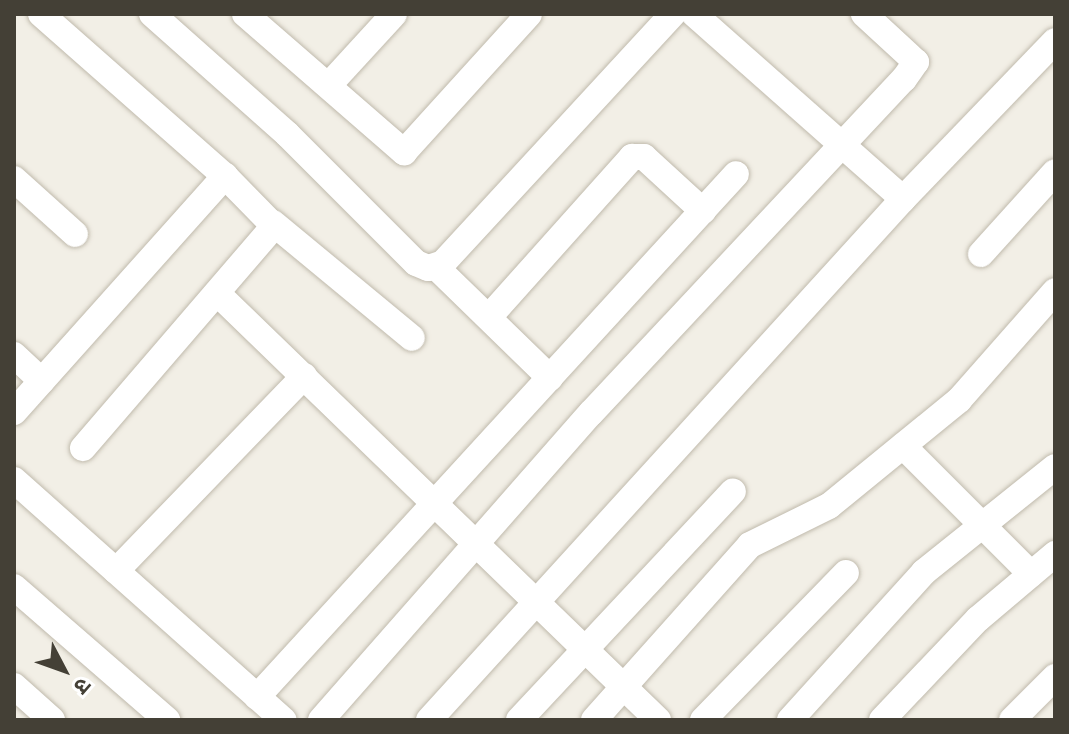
<!DOCTYPE html>
<html>
<head>
<meta charset="utf-8">
<style>
  body { margin:0 }
  #map { position:relative; width:1069px; height:734px; overflow:hidden; background:#f2efe6; font-family:"Fira Sans","Noto Sans Devanagari",sans-serif }
  div>[style] { position:absolute }
  .roads { filter:drop-shadow(0 0 2px #c0baac) drop-shadow(0 0 2px #c0baac) }
  .minor>* { height:26px; margin:-13px; padding:0 13px; transform-origin:13px; border-radius:13px; background:#fff }
  span { translate:-50% -50%; white-space:nowrap; text-align:center; line-height:1.15; -webkit-text-stroke:6px #fff; paint-order:stroke }
  .frame { position:absolute; inset:0; border:16px solid #444036; pointer-events:none }
  .north { position:absolute; left:24px; top:630px; width:80px; height:80px; -webkit-text-stroke:6px #fff; paint-order:stroke; rotate:131deg; font-size:22px; font-weight:700; line-height:32px; text-align:center; color:#444036 }
  .north::after { content:''; display:block; margin:auto; width:28px; height:36px; background:#444036; clip-path:polygon(50% 0,100% 100%,50% 72%,0 100%) }
</style>
</head>
<body>
<div id="map">
  <div class="roads">
    <div class="minor">
      <div style="left:41px;top:14px;width:245px;rotate:41.4deg"></div>
      <div style="left:225px;top:176px;width:70px;rotate:45.6deg"></div>
      <div style="left:274px;top:226px;width:293px;rotate:130.7deg"></div>
      <div style="left:152px;top:14px;width:181px;rotate:41.6deg"></div>
      <div style="left:287px;top:134px;width:182px;rotate:45deg"></div>
      <div style="left:416px;top:263px;width:13px;rotate:23deg"></div>
      <div style="left:428px;top:268px;width:16px;rotate:-18deg"></div>
      <div style="left:443px;top:263px;width:339px;rotate:-47.3deg"></div>
      <div style="left:245px;top:14px;width:211px;rotate:41deg"></div>
      <div style="left:404px;top:152px;width:186px;rotate:-47.8deg"></div>
      <div style="left:694px;top:14px;width:279px;rotate:41.5deg"></div>
      <div style="left:329px;top:85px;width:96px;rotate:-47.5deg"></div>
      <div style="left:14px;top:179px;width:82px;rotate:42deg"></div>
      <div style="left:273px;top:223px;width:180px;rotate:39.6deg"></div>
      <div style="left:981px;top:254px;width:110px;rotate:-47.9deg"></div>
      <div style="left:436px;top:267px;width:159px;rotate:44.2deg"></div>
      <div style="left:217px;top:293px;width:614px;rotate:44.08deg"></div>
      <div style="left:489px;top:317px;width:215px;rotate:-48.2deg"></div>
      <div style="left:632px;top:157px;width:12px"></div>
      <div style="left:644px;top:157px;width:80px;rotate:42.5deg"></div>
      <div style="left:14px;top:355px;width:38px;rotate:43deg"></div>
      <div style="left:14px;top:412px;width:317px;rotate:-48.2deg"></div>
      <div style="left:903px;top:446px;width:181px;rotate:45deg"></div>
      <div style="left:14px;top:480px;width:361px;rotate:41.7deg"></div>
      <div style="left:116px;top:571px;width:271px;rotate:-46deg"></div>
      <div style="left:14px;top:587px;width:203px;rotate:41deg"></div>
      <div style="left:14px;top:686px;width:51px;rotate:41.8deg"></div>
      <div style="left:257px;top:697px;width:709px;rotate:-47.51deg"></div>
      <div style="left:321px;top:720px;width:409px;rotate:-48.7deg"></div>
      <div style="left:591px;top:413px;width:458px;rotate:-46.9deg"></div>
      <div style="left:904px;top:79px;width:21px;rotate:-55deg"></div>
      <div style="left:916px;top:62px;width:71px;rotate:-137.3deg"></div>
      <div style="left:429px;top:720px;width:704px;rotate:-47.7deg"></div>
      <div style="left:903px;top:199px;width:219px;rotate:-46.1deg"></div>
      <div style="left:519px;top:720px;width:313px;rotate:-46.9deg"></div>
      <div style="left:594px;top:720px;width:234px;rotate:-48.3deg"></div>
      <div style="left:750px;top:545px;width:88px;rotate:-26.3deg"></div>
      <div style="left:829px;top:506px;width:168px;rotate:-39.2deg"></div>
      <div style="left:959px;top:400px;width:145px;rotate:-48.6deg"></div>
      <div style="left:703px;top:720px;width:205px;rotate:-45.8deg"></div>
      <div style="left:790px;top:720px;width:200px;rotate:-47.8deg"></div>
      <div style="left:924px;top:572px;width:168px;rotate:-38.7deg"></div>
      <div style="left:882px;top:720px;width:139px;rotate:-46.5deg"></div>
      <div style="left:978px;top:619px;width:101px;rotate:-40.2deg"></div>
      <div style="left:1012px;top:720px;width:61px;rotate:-45deg"></div>
    </div>
  </div>
  <div class="frame"></div>
  <div class="north">उ</div>
</div>
</body>
</html>
